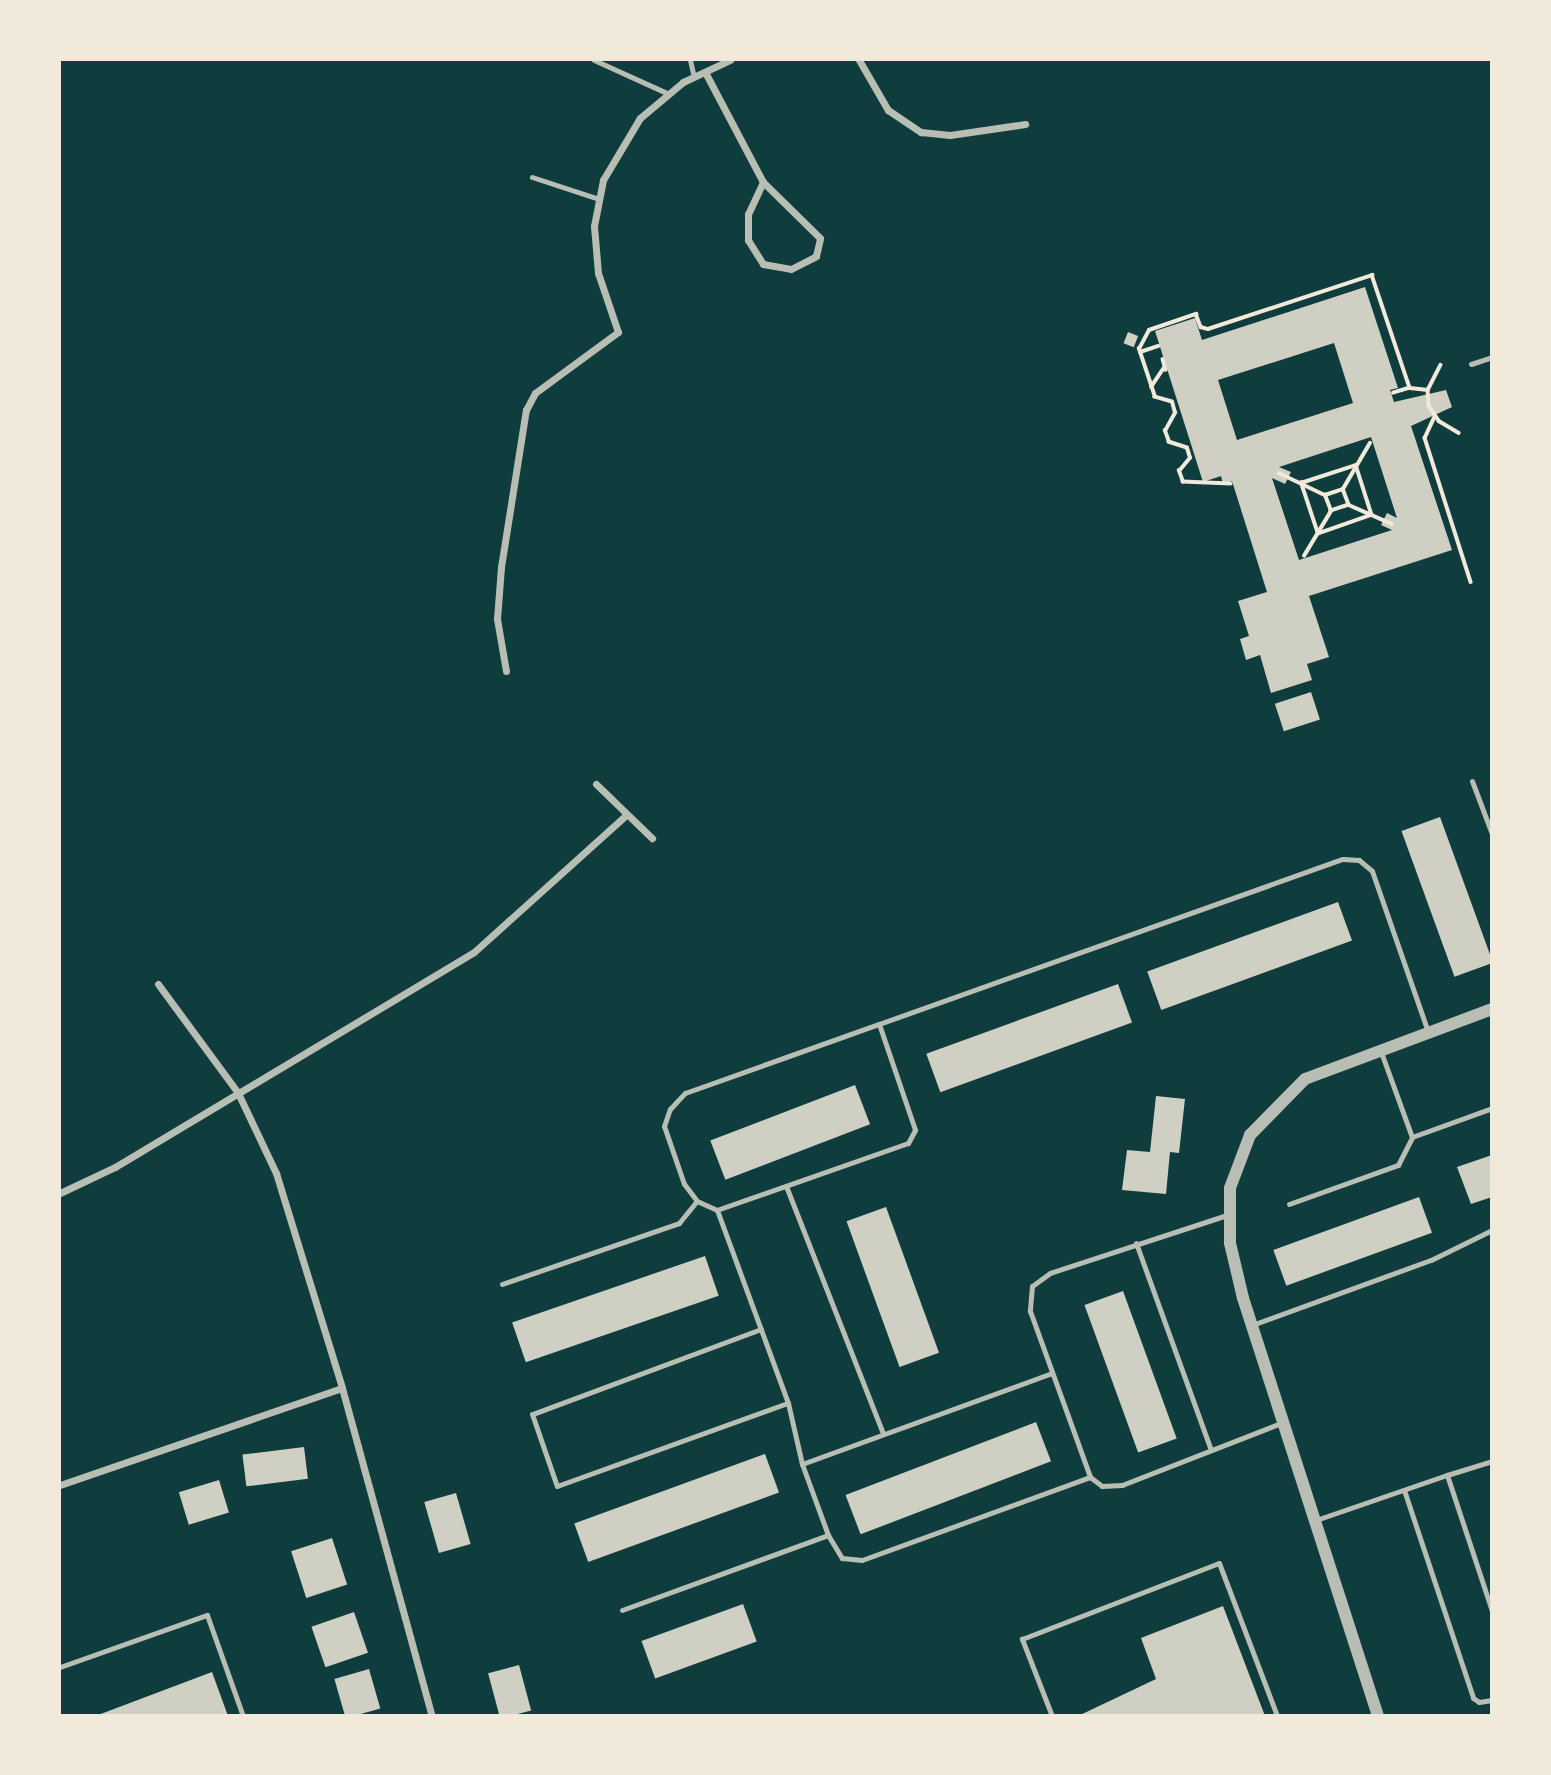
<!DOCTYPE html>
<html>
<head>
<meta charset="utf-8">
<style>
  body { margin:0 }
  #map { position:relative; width:1551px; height:1775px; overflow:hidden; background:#0f3d3e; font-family:"Zilla Slab",serif }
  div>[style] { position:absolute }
  .building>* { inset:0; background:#cfcfc3; transform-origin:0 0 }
  .path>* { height:3.5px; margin:-1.75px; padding:0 1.75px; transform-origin:1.75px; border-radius:1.75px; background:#f1e9da }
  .service>* { height:5px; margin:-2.5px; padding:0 2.5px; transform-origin:2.5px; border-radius:2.5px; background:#b8beb3 }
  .minor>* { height:7px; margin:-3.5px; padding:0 3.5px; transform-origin:3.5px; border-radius:3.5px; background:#b8beb3 }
  .tertiary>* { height:12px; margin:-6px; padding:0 6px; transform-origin:6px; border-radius:6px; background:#b8beb3 }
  span { translate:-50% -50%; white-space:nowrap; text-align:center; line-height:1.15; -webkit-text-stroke:5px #f1e9da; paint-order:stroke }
  .frame { position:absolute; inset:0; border:61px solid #f1e9da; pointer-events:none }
</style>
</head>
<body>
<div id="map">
  <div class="building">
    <div style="clip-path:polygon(evenodd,1365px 287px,1398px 388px,1390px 390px,1394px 402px,1446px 390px,1452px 407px,1411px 426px,1452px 550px,1309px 596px,1329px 657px,1307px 664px,1312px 680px,1271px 693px,1260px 655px,1246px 660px,1240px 639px,1249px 636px,1238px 601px,1267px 592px,1232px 481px,1223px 484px,1221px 476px,1203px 482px,1155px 331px,1195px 318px,1202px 340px,1365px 287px,1334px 343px,1353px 403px,1237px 440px,1218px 380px,1334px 343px,1365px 287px,1371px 437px,1397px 518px,1387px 513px,1381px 525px,1392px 530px,1299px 560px,1272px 478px,1285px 484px,1291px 472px,1279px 467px,1371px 437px)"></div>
    <div style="left:1128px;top:332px;width:11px;height:12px;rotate:22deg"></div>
    <div style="left:1311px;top:692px;width:29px;height:38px;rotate:72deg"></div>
    <div style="left:1440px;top:817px;width:155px;height:41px;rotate:70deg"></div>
    <div style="left:1338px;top:902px;width:41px;height:203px;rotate:70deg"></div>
    <div style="left:1118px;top:984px;width:41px;height:204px;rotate:70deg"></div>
    <div style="left:855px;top:1085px;width:42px;height:155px;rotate:69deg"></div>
    <div style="clip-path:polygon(1156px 1096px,1185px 1099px,1179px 1153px,1170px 1152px,1166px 1194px,1122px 1190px,1127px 1150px,1150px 1152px)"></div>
    <div style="clip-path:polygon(1492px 1155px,1492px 1197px,1471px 1204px,1457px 1167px)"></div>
    <div style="left:1419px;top:1197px;width:38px;height:155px;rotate:70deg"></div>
    <div style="left:886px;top:1207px;width:155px;height:42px;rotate:70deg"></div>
    <div style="left:705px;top:1256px;width:42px;height:204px;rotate:71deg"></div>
    <div style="left:1123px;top:1291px;width:157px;height:41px;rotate:70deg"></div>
    <div style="left:1036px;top:1422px;width:42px;height:204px;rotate:69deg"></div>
    <div style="left:304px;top:1447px;width:32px;height:62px;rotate:83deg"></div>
    <div style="left:765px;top:1454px;width:41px;height:203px;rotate:70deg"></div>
    <div style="left:219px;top:1480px;width:34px;height:42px;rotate:73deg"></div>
    <div style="left:456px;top:1493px;width:53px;height:33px;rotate:74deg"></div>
    <div style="left:332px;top:1538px;width:49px;height:43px;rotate:72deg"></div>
    <div style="left:743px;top:1604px;width:40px;height:108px;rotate:70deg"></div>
    <div style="clip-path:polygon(1223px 1606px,1265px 1716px,1078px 1716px,1156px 1679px,1141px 1638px)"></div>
    <div style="left:354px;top:1612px;width:43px;height:45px;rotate:71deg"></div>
    <div style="left:519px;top:1665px;width:47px;height:32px;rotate:75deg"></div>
    <div style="left:369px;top:1669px;width:41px;height:36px;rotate:74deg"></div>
    <div style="clip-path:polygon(212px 1672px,228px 1716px,98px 1716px,98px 1715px)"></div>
  </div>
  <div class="path">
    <div style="left:1140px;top:352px;width:19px;rotate:-18deg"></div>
    <div style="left:1163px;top:359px;width:11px;rotate:75deg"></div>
    <div style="left:1441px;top:365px;width:28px;rotate:117deg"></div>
    <div style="left:1428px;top:390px;width:16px;rotate:86deg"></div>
    <div style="left:1429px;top:406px;width:18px;rotate:56deg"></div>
    <div style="left:1439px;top:421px;width:23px;rotate:31deg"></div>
    <div style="left:1151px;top:387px;width:22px;rotate:-56deg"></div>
    <div style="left:1410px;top:388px;width:18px;rotate:6deg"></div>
    <div style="left:1435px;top:417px;width:23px;rotate:115deg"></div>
    <div style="left:1425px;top:438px;width:151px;rotate:72.3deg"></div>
    <div style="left:1356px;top:465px;width:52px;rotate:72.3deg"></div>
    <div style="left:1372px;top:515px;width:57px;rotate:160.6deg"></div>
    <div style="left:1318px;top:534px;width:54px;rotate:-108.4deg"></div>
    <div style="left:1301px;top:483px;width:58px;rotate:-18.1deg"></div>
    <div style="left:1279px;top:473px;width:51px;rotate:25.6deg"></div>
    <div style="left:1231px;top:484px;width:48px;rotate:-177.6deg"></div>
    <div style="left:1183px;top:482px;width:12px;rotate:-110deg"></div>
    <div style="left:1179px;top:471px;width:17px;rotate:-50deg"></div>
    <div style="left:1190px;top:458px;width:10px;rotate:-107deg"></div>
    <div style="left:1187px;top:448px;width:19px;rotate:-162deg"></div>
    <div style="left:1169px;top:442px;width:12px;rotate:-110deg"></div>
    <div style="left:1165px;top:431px;width:21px;rotate:-61deg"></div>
    <div style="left:1175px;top:413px;width:11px;rotate:-105deg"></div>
    <div style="left:1172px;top:402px;width:18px;rotate:-164deg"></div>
    <div style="left:1155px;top:397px;width:51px;rotate:-108.4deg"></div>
    <div style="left:1139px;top:349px;width:21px;rotate:-62deg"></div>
    <div style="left:1149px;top:330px;width:50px;rotate:-18.8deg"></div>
    <div style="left:1196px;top:314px;width:14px;rotate:69deg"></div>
    <div style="left:1201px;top:327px;width:7px;rotate:16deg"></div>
    <div style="left:1208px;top:329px;width:173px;rotate:-18.2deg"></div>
    <div style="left:1372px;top:275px;width:119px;rotate:71.4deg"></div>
    <div style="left:1410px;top:388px;width:17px;rotate:163deg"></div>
    <div style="left:1343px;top:489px;width:17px;rotate:69deg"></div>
    <div style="left:1349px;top:505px;width:19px;rotate:162deg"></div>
    <div style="left:1331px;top:511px;width:17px;rotate:-111deg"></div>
    <div style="left:1325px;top:495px;width:19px;rotate:-18deg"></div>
    <div style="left:1343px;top:489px;width:53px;rotate:-59.6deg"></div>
    <div style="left:1349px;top:505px;width:47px;rotate:23.8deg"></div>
    <div style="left:1304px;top:556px;width:52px;rotate:-59deg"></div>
  </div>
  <div class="service">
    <div style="left:594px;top:60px;width:82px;rotate:24.4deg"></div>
    <div style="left:690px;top:60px;width:17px;rotate:77deg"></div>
    <div style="left:532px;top:177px;width:71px;rotate:18.2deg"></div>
    <div style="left:1471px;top:364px;width:22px;rotate:-18deg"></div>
    <div style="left:1472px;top:781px;width:57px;rotate:69.3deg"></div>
    <div style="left:879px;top:1024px;width:112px;rotate:71.2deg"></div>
    <div style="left:915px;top:1130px;width:15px;rotate:118deg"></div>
    <div style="left:908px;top:1143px;width:202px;rotate:160.7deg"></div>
    <div style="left:717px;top:1210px;width:22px;rotate:-156deg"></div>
    <div style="left:697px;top:1201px;width:21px;rotate:-127deg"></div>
    <div style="left:684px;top:1184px;width:61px;rotate:-109deg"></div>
    <div style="left:664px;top:1126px;width:18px;rotate:-71deg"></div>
    <div style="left:670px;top:1109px;width:22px;rotate:-47deg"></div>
    <div style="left:685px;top:1093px;width:206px;rotate:-19.6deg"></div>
    <div style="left:879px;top:1024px;width:492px;rotate:-19.6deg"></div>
    <div style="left:1343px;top:859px;width:16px;rotate:4deg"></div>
    <div style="left:1359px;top:860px;width:17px;rotate:40deg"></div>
    <div style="left:1372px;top:871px;width:170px;rotate:70.8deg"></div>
    <div style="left:1381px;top:1052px;width:90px;rotate:70deg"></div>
    <div style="left:1412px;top:1137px;width:85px;rotate:-19.9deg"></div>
    <div style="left:786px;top:1186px;width:266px;rotate:68.6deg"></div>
    <div style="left:1289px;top:1204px;width:116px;rotate:-19.7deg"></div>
    <div style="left:1398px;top:1165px;width:31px;rotate:-63deg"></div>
    <div style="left:717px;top:1210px;width:206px;rotate:69.8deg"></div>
    <div style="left:788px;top:1403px;width:63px;rotate:77.1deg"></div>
    <div style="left:802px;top:1464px;width:76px;rotate:69.9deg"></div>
    <div style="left:828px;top:1535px;width:27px;rotate:59deg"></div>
    <div style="left:842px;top:1558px;width:20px;rotate:6deg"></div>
    <div style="left:862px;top:1560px;width:243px;rotate:-20deg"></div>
    <div style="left:1227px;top:1215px;width:186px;rotate:161.9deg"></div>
    <div style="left:1050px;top:1273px;width:22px;rotate:144deg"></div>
    <div style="left:1032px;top:1286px;width:25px;rotate:95deg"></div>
    <div style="left:1030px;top:1311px;width:177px;rotate:70.1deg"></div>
    <div style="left:1090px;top:1477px;width:15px;rotate:37deg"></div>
    <div style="left:1102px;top:1486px;width:20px;rotate:-3deg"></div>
    <div style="left:1122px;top:1485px;width:171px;rotate:-21.3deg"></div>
    <div style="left:1136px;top:1243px;width:220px;rotate:70.1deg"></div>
    <div style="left:502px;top:1284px;width:187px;rotate:-19deg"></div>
    <div style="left:679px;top:1223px;width:28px;rotate:-51deg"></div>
    <div style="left:1252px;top:1325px;width:190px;rotate:-20deg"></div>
    <div style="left:1431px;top:1260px;width:68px;rotate:-26.2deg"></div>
    <div style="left:761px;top:1329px;width:244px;rotate:159.6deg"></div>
    <div style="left:532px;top:1414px;width:76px;rotate:70.9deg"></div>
    <div style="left:557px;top:1486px;width:245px;rotate:-19.8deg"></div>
    <div style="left:802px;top:1464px;width:266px;rotate:-20deg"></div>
    <div style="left:1447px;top:1475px;width:47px;rotate:-17.3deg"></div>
    <div style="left:1404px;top:1490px;width:219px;rotate:71.6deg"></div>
    <div style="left:1473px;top:1698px;width:7px;rotate:34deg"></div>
    <div style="left:1479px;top:1702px;width:13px;rotate:-9deg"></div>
    <div style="left:1316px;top:1520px;width:139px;rotate:-19deg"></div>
    <div style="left:1447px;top:1475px;width:143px;rotate:71.7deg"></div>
    <div style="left:622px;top:1610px;width:219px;rotate:-20deg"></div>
    <div style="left:60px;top:1667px;width:156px;rotate:-19.5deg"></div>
    <div style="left:207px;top:1615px;width:107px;rotate:70.4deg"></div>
    <div style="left:1052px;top:1716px;width:83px;rotate:-111.3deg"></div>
    <div style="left:1022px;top:1639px;width:211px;rotate:-21.1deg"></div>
    <div style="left:1219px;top:1563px;width:164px;rotate:69.2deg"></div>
  </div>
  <div class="minor">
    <div style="left:859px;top:60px;width:58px;rotate:59.9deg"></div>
    <div style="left:888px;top:110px;width:40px;rotate:34deg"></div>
    <div style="left:921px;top:132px;width:29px;rotate:6deg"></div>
    <div style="left:950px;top:135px;width:76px;rotate:-8.3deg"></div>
    <div style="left:705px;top:72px;width:124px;rotate:62.2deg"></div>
    <div style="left:763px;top:182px;width:35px;rotate:115deg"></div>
    <div style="left:748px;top:214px;width:26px;rotate:90deg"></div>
    <div style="left:748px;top:240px;width:28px;rotate:58deg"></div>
    <div style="left:763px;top:264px;width:28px;rotate:10deg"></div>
    <div style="left:791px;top:269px;width:28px;rotate:-27deg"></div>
    <div style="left:816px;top:256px;width:18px;rotate:-77deg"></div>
    <div style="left:820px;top:238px;width:80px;rotate:-135.5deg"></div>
    <div style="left:506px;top:671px;width:53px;rotate:-99.8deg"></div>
    <div style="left:497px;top:619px;width:52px;rotate:-85.6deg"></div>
    <div style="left:501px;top:567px;width:159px;rotate:-81deg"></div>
    <div style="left:526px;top:410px;width:19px;rotate:-62deg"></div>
    <div style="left:535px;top:393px;width:103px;rotate:-36.3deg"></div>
    <div style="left:618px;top:332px;width:62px;rotate:-108.7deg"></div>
    <div style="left:598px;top:273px;width:47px;rotate:-94.9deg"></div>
    <div style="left:594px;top:226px;width:47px;rotate:-78.9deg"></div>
    <div style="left:603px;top:180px;width:72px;rotate:-59.2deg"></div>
    <div style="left:640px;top:118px;width:56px;rotate:-39.9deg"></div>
    <div style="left:683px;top:82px;width:52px;rotate:-25.1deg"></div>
    <div style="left:596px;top:784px;width:78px;rotate:44deg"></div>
    <div style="left:158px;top:984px;width:135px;rotate:53.7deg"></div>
    <div style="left:238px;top:1093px;width:89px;rotate:64.6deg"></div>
    <div style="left:276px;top:1173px;width:225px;rotate:72.9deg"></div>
    <div style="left:342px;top:1388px;width:340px;rotate:74.7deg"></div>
    <div style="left:60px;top:1193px;width:61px;rotate:-25.3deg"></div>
    <div style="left:115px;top:1167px;width:418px;rotate:-30.9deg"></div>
    <div style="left:474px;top:952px;width:203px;rotate:-42deg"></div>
    <div style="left:60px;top:1485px;width:298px;rotate:-19deg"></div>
  </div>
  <div class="tertiary">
    <div style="left:1378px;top:1716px;width:439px;rotate:-107.9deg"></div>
    <div style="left:1243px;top:1298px;width:57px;rotate:-103.3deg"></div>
    <div style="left:1230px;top:1243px;width:55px;rotate:-90deg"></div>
    <div style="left:1230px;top:1188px;width:57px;rotate:-69.3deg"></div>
    <div style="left:1250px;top:1135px;width:78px;rotate:-45.5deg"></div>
    <div style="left:1305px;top:1079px;width:200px;rotate:-20.5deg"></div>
  </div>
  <div class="frame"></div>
</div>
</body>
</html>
